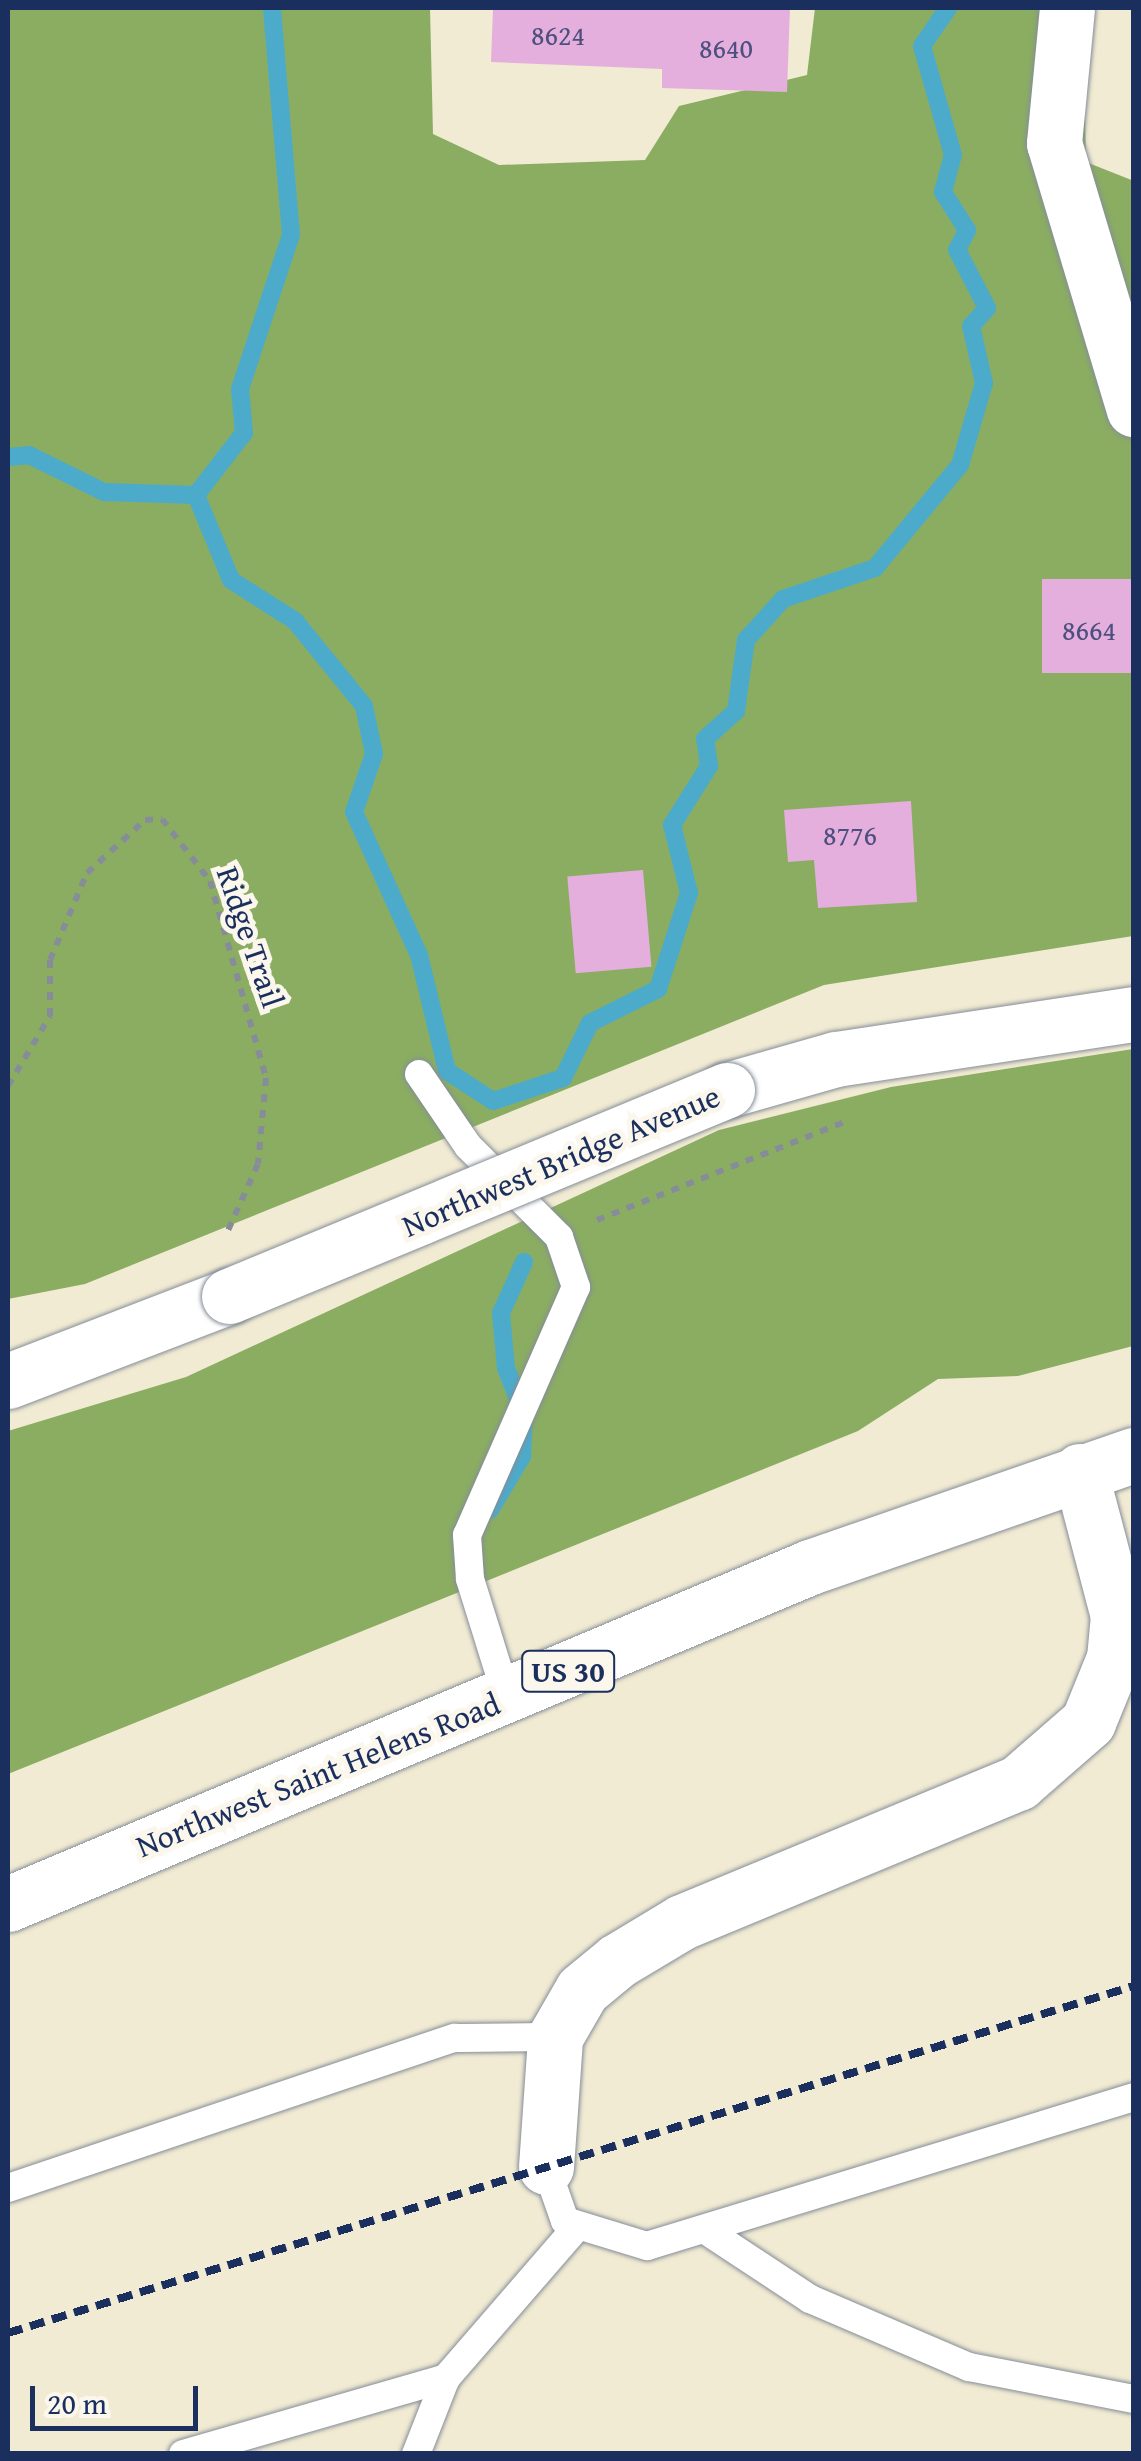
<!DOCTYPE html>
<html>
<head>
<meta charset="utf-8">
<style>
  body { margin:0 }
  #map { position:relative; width:1141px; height:2461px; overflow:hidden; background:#f1ebd3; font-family:"Gentium Book Plus",serif }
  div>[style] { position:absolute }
  .forest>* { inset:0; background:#8aad62 }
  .stream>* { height:18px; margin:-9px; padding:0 9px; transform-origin:9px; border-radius:9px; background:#4cabcb }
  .building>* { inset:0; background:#e4afdc; transform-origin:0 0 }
  .path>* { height:6px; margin-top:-3px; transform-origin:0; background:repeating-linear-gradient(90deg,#868d98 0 8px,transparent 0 16px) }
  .roads { filter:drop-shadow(0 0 2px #868d98) drop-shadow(0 0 2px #868d98) }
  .lane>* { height:28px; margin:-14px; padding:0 14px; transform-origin:14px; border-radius:14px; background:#fff }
  .street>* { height:55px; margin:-27.5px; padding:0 27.5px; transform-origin:27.5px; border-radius:27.5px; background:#fff }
  .primary>* { height:55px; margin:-27.5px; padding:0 27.5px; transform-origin:27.5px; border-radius:27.5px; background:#fff }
  .highway>* { height:55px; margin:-27.5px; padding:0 27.5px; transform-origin:27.5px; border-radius:27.5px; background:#fff }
  .rail>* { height:8px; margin-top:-4px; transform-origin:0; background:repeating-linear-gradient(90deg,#1b2f5e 0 15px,transparent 0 23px) }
  .bridges { filter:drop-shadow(0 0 2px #868d98) drop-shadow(0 0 2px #868d98) }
  .primary-bridge>* { height:55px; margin:-27.5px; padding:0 27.5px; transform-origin:27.5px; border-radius:27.5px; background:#fff }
  span { translate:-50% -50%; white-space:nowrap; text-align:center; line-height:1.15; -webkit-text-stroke:10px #fbf7ec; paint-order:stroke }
  .number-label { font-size:28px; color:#4d4f7e }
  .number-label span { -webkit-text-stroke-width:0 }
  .shield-label span { padding:2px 8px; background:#fbf7ec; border:2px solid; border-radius:8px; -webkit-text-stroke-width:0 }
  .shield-label { font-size:30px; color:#1b2f5e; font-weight:700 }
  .street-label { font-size:32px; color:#1b2f5e }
  .frame { position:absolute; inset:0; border:10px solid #1b2f5e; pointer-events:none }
  .scale { position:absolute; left:30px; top:2386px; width:168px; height:45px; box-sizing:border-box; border:5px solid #1b2f5e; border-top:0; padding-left:12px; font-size:30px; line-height:35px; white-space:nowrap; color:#1b2f5e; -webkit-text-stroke:8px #fbf7ec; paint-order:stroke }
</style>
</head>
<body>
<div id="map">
  <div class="forest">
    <div style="clip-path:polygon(8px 8px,430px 8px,433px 134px,499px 165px,645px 160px,679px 106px,807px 75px,815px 8px,1092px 8px,1083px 26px,1086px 162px,1134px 181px,1133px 936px,824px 985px,85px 1284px,8px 1299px)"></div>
    <div style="clip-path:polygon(1133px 1049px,1133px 1346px,1018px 1376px,938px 1379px,858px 1431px,8px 1774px,8px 1431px,186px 1377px,719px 1130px,891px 1087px)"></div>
  </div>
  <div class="stream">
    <div style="left:8px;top:457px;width:21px;rotate:-5deg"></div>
    <div style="left:29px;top:455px;width:84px;rotate:26.3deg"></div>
    <div style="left:104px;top:492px;width:92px;rotate:1.9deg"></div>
    <div style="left:196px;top:495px;width:92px;rotate:67.6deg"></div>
    <div style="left:231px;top:580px;width:76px;rotate:32.6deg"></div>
    <div style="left:295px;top:621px;width:109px;rotate:50.9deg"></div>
    <div style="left:364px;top:706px;width:49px;rotate:78.2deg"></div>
    <div style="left:374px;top:754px;width:61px;rotate:109deg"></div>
    <div style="left:354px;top:812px;width:157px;rotate:65.6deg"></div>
    <div style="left:419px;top:955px;width:119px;rotate:76.4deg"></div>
    <div style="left:447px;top:1071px;width:55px;rotate:33.1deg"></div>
    <div style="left:493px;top:1101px;width:74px;rotate:-18.2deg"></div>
    <div style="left:563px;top:1078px;width:61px;rotate:-63.9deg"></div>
    <div style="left:590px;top:1023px;width:76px;rotate:-26.6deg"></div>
    <div style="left:658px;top:989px;width:101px;rotate:-72.1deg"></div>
    <div style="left:689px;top:893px;width:70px;rotate:-104deg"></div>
    <div style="left:672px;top:825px;width:70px;rotate:-57.9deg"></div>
    <div style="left:709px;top:766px;width:27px;rotate:-98deg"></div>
    <div style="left:705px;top:739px;width:42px;rotate:-42.1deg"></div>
    <div style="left:736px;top:711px;width:72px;rotate:-82deg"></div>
    <div style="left:746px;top:640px;width:55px;rotate:-47.9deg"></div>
    <div style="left:783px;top:599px;width:97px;rotate:-18.6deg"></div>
    <div style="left:875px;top:568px;width:134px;rotate:-50.5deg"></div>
    <div style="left:960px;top:465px;width:85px;rotate:-73.7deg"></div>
    <div style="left:984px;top:383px;width:58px;rotate:-102.8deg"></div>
    <div style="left:971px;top:326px;width:24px;rotate:-48deg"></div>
    <div style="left:987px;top:308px;width:65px;rotate:-117.3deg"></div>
    <div style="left:957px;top:250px;width:22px;rotate:-63deg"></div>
    <div style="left:967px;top:230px;width:45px;rotate:-122.3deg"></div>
    <div style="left:943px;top:192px;width:38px;rotate:-75deg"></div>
    <div style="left:953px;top:155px;width:113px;rotate:-105.9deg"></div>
    <div style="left:922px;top:46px;width:46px;rotate:-55.6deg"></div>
    <div style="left:196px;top:495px;width:78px;rotate:-52.3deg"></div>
    <div style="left:244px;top:433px;width:44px;rotate:-95.2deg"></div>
    <div style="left:240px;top:389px;width:162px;rotate:-71.7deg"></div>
    <div style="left:291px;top:235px;width:228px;rotate:-94.8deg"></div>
    <div style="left:490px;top:1510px;width:63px;rotate:-59.3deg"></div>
    <div style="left:522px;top:1456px;width:42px;rotate:-87.3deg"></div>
    <div style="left:524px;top:1414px;width:49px;rotate:-111.4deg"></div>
    <div style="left:506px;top:1368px;width:55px;rotate:-95.2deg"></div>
    <div style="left:501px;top:1313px;width:56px;rotate:-65.7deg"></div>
  </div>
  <div class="building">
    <div style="clip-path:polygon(493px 8px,790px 8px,787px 92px,662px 88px,662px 69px,491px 62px)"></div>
    <div style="left:1134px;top:579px;width:94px;height:92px;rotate:90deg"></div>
    <div style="clip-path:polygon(911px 801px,917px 902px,818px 908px,814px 860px,788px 862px,784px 810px)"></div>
    <div style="left:643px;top:870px;width:97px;height:76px;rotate:85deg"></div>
  </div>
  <div class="path">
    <div style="left:8px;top:1086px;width:82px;rotate:-59deg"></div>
    <div style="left:50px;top:1016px;width:56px;rotate:-90deg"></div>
    <div style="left:50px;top:960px;width:95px;rotate:-67deg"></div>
    <div style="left:87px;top:873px;width:79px;rotate:-42.4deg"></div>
    <div style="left:145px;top:820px;width:17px;rotate:-3deg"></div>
    <div style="left:162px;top:819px;width:78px;rotate:52.3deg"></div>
    <div style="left:210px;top:881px;width:205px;rotate:74.1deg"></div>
    <div style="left:266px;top:1078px;width:86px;rotate:95.3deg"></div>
    <div style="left:258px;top:1164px;width:78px;rotate:114.3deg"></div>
    <div style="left:597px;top:1220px;width:269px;rotate:-21.6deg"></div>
  </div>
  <div class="roads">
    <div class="lane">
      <div style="left:419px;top:1074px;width:87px;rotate:55.8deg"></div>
      <div style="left:468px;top:1146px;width:129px;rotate:45deg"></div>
      <div style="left:559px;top:1237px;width:53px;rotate:71.2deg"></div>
      <div style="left:576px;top:1287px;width:271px;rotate:113.7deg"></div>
      <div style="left:467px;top:1535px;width:44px;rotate:86.1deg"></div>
      <div style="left:470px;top:1579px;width:125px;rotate:72.7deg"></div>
      <div style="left:546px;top:2167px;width:57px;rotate:70.6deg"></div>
      <div style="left:565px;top:2221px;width:86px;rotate:17deg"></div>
      <div style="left:647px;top:2246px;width:509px;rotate:-17.01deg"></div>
      <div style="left:8px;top:2188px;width:471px;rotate:-18.6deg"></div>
      <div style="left:455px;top:2038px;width:100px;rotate:-0.6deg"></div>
      <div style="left:710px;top:2233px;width:120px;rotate:33.4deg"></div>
      <div style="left:810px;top:2299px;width:173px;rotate:23.2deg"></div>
      <div style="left:969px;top:2367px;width:168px;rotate:11deg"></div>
      <div style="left:183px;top:2454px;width:274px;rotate:-16.1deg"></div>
      <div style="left:446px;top:2378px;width:198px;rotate:-49.1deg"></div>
      <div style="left:416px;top:2454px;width:82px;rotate:-68.5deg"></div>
    </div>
    <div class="street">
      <div style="left:1067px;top:8px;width:136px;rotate:95.5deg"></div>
      <div style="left:1054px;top:143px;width:278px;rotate:73.3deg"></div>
      <div style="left:546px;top:2167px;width:130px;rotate:-86deg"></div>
      <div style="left:555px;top:2037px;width:54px;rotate:-60.1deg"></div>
      <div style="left:582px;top:1990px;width:45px;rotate:-39.6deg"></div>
      <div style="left:617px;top:1961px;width:76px;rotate:-31deg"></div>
      <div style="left:682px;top:1922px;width:364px;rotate:-22.5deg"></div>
      <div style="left:1018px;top:1783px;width:93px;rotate:-41.1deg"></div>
      <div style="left:1088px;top:1722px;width:69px;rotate:-67.9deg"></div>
      <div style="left:1114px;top:1658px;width:42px;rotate:-84.6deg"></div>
      <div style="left:1118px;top:1616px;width:150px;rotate:-104.7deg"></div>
    </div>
    <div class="primary">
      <div style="left:727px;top:1090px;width:113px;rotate:-15.9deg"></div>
      <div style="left:836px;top:1059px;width:301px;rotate:-8.6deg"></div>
      <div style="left:8px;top:1381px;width:237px;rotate:-21deg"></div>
    </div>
    <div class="highway">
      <div style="left:8px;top:1904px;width:870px;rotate:-22.79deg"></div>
      <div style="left:810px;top:1567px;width:343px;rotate:-19.1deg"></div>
    </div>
  </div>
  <div class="rail">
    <div style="left:8px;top:2333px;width:1178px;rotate:-17.13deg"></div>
  </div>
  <div class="bridges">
    <div class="primary-bridge">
      <div style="left:229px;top:1296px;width:539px;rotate:-22.47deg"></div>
    </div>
  </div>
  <div class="number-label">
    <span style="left:558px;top:35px">8624</span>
    <span style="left:726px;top:48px">8640</span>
    <span style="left:1089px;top:630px">8664</span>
    <span style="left:850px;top:835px">8776</span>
  </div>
  <div class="shield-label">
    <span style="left:568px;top:1671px">US 30</span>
  </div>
  <div class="street-label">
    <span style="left:250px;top:937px;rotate:71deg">Ridge Trail</span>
    <span style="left:561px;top:1161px;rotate:-23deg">Northwest Bridge Avenue</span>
    <span style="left:318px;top:1775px;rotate:-22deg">Northwest Saint Helens Road</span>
  </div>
  <div class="frame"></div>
  <div class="scale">20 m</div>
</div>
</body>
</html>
